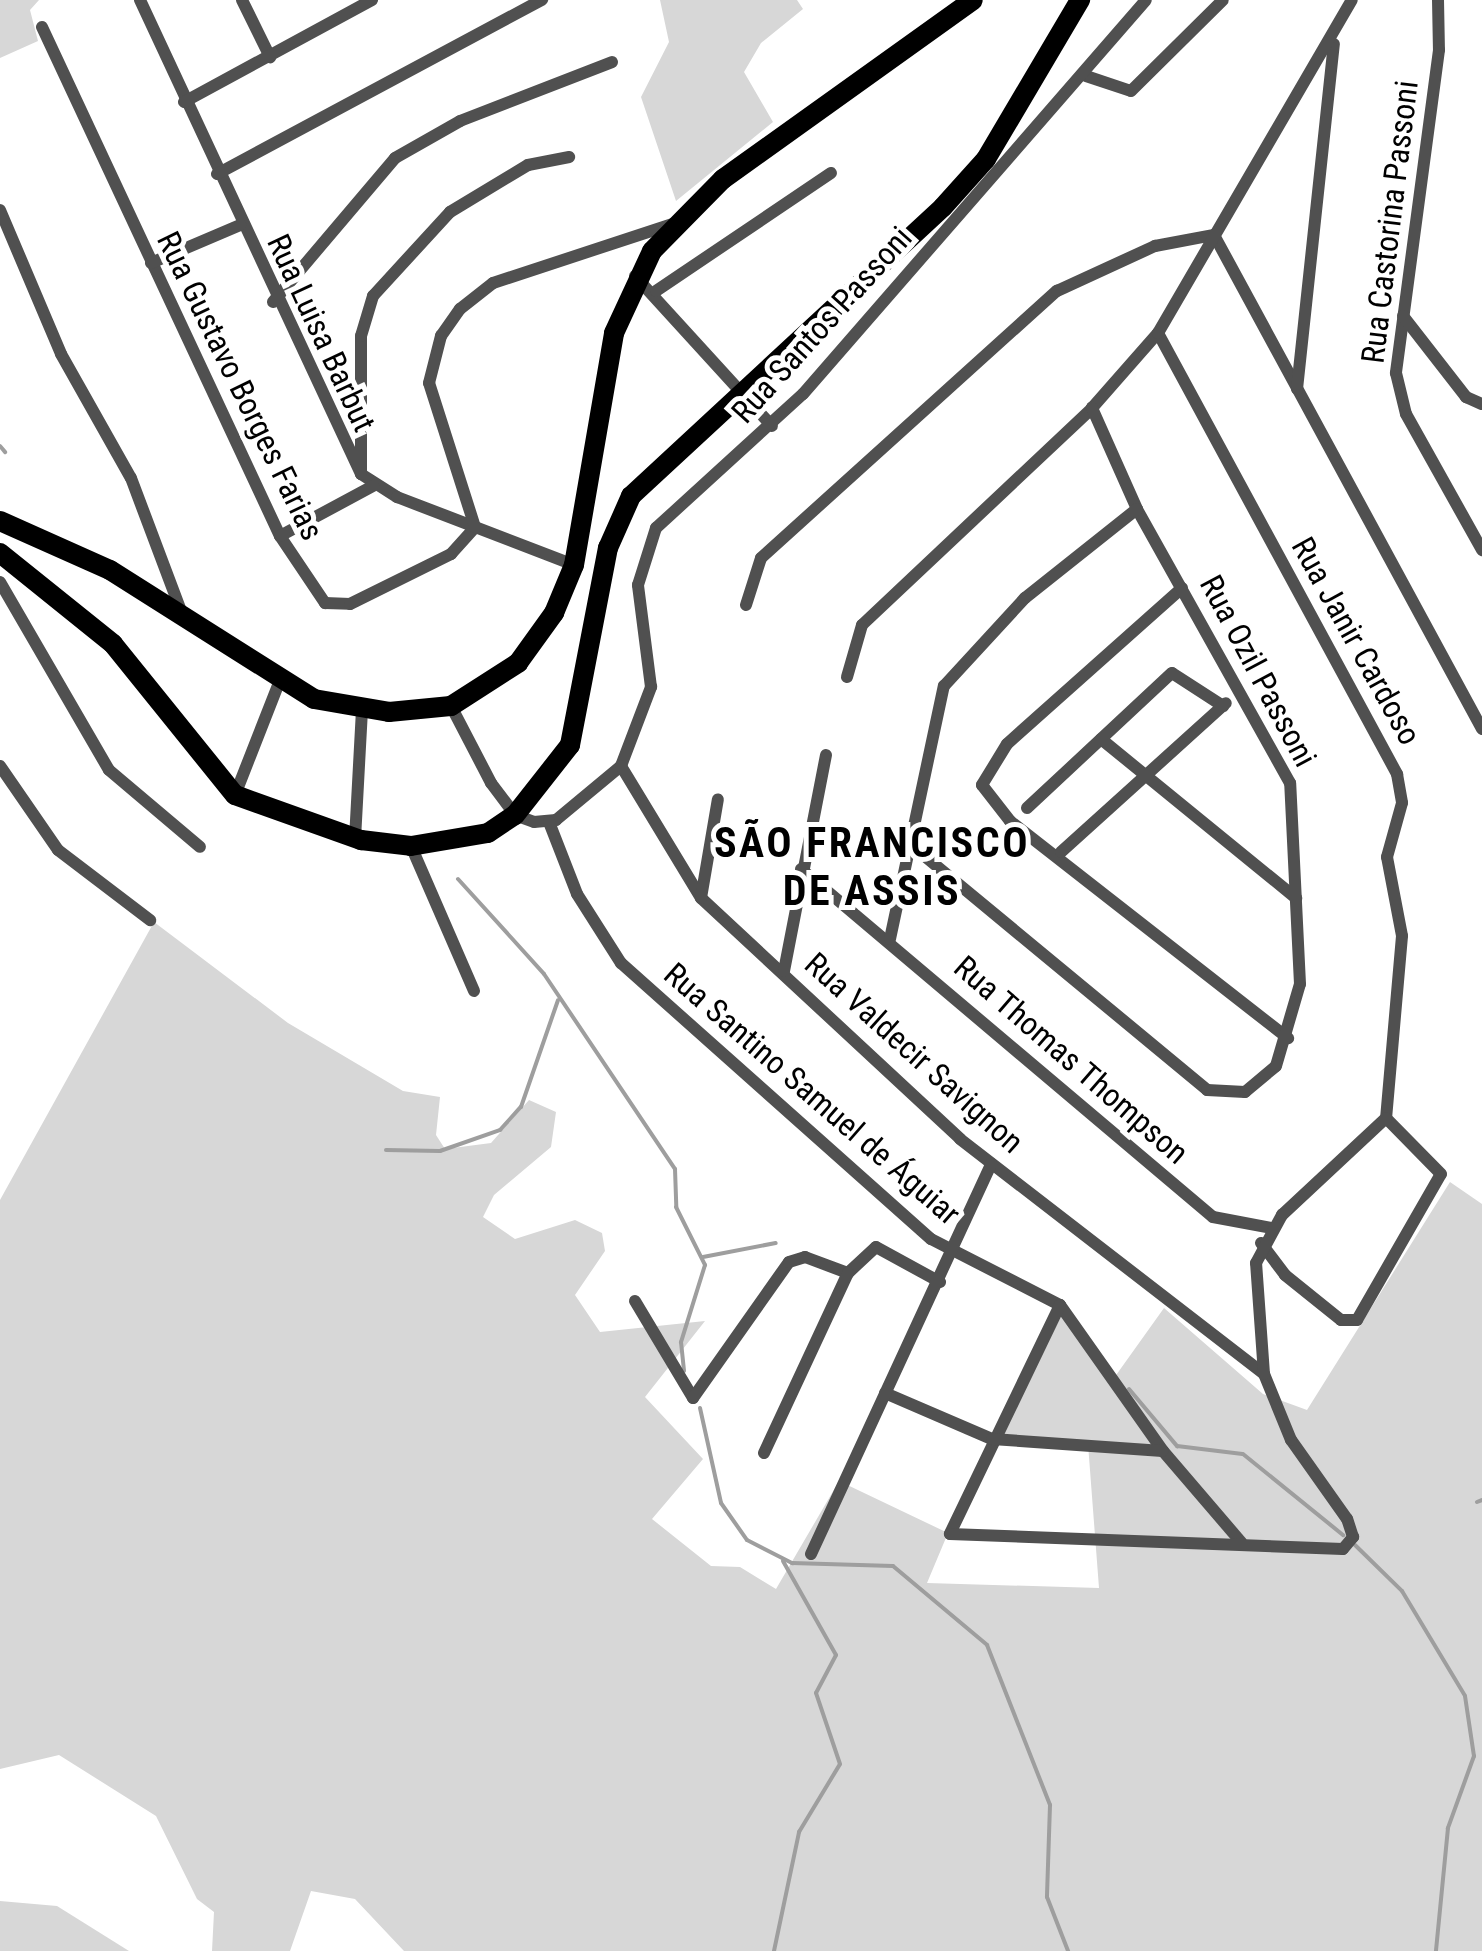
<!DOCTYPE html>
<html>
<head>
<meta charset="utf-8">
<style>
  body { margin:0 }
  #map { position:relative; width:1482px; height:1951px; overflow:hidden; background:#fff; font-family:"Roboto Condensed",sans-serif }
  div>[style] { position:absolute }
  .green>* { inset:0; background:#d7d7d7 }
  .stream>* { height:4px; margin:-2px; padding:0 2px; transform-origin:2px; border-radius:2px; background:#9e9e9e }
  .minor>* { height:12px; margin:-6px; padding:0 6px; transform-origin:6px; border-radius:6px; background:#505050 }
  .trunk>* { height:20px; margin:-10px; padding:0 10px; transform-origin:10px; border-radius:10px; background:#000 }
  span { translate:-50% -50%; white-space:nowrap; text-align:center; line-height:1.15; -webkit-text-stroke:10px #fff; paint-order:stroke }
  .street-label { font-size:32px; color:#000 }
  .district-label { font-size:42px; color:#000; font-weight:700; letter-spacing:2.5px }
</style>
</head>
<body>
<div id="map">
  <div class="green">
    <div style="clip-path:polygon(0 0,39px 0,30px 10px,38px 41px,0 58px)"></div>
    <div style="clip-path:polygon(660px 0,797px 0,803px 9px,761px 43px,744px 72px,773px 122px,676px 201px,641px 97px,669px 42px)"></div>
    <div style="clip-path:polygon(154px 922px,288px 1023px,403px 1091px,440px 1097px,436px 1135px,445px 1149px,491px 1143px,529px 1100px,556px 1112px,551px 1147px,494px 1195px,483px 1217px,515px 1239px,575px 1220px,602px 1233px,605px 1251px,575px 1295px,600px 1332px,705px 1321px,645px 1397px,703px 1459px,652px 1519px,711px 1566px,740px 1567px,776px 1589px,839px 1481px,948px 1533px,927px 1583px,1099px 1588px,1088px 1444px,1001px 1439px,1061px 1316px,1114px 1378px,1164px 1308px,1263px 1394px,1307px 1410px,1450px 1182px,1482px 1204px,1482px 1951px,404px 1951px,355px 1899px,311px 1891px,290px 1951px,212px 1951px,214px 1912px,197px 1899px,156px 1816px,59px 1755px,0 1769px,0 1200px)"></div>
    <div style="clip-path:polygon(0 1901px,57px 1906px,129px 1951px,0 1951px)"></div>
  </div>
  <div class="stream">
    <div style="left:0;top:446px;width:8px;rotate:50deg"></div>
    <div style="left:458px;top:879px;width:128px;rotate:47.8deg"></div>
    <div style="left:544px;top:974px;width:235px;rotate:56.1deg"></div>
    <div style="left:675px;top:1169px;width:38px;rotate:88deg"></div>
    <div style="left:676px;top:1207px;width:65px;rotate:63.4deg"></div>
    <div style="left:705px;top:1265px;width:81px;rotate:107.3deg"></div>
    <div style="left:681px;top:1342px;width:29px;rotate:84deg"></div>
    <div style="left:386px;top:1150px;width:54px;rotate:1.1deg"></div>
    <div style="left:440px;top:1151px;width:64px;rotate:-19.3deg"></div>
    <div style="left:500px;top:1130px;width:31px;rotate:-48deg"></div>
    <div style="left:521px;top:1107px;width:113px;rotate:-70.9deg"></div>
    <div style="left:703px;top:1257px;width:74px;rotate:-10.9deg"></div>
    <div style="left:1129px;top:1389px;width:75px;rotate:49.9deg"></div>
    <div style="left:1177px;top:1446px;width:66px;rotate:6.9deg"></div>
    <div style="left:1243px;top:1454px;width:129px;rotate:39deg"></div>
    <div style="left:700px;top:1408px;width:97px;rotate:77.5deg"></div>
    <div style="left:721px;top:1503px;width:45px;rotate:54.9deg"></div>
    <div style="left:747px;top:1540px;width:51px;rotate:27.1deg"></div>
    <div style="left:792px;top:1563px;width:101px;rotate:1.7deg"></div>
    <div style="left:893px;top:1566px;width:123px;rotate:40deg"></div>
    <div style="left:987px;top:1645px;width:172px;rotate:68.5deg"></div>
    <div style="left:1050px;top:1805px;width:92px;rotate:91.9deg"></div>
    <div style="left:1047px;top:1897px;width:58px;rotate:68.7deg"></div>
    <div style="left:1477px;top:1502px;width:5px;rotate:-22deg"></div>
    <div style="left:1355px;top:1545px;width:66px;rotate:44.4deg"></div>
    <div style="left:1402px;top:1591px;width:122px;rotate:59deg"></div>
    <div style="left:1465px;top:1696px;width:61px;rotate:81.5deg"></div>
    <div style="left:1474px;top:1756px;width:77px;rotate:109.9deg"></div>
    <div style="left:1448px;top:1828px;width:124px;rotate:95.6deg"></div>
    <div style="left:774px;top:1951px;width:122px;rotate:-78.1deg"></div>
    <div style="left:799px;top:1832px;width:79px;rotate:-58.9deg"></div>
    <div style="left:840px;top:1764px;width:75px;rotate:-108.7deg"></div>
    <div style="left:816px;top:1693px;width:43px;rotate:-62.2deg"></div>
    <div style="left:836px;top:1655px;width:108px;rotate:-119.4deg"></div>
  </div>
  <div class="minor">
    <div style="left:140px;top:0;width:523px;rotate:65deg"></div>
    <div style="left:361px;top:474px;width:43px;rotate:32.6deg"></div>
    <div style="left:397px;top:497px;width:190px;rotate:21deg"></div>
    <div style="left:242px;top:0;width:64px;rotate:63.8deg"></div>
    <div style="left:1438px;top:0;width:50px;rotate:88.9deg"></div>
    <div style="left:1439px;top:50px;width:326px;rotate:97.6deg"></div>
    <div style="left:1396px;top:373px;width:42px;rotate:76.3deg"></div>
    <div style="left:1406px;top:414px;width:156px;rotate:60.8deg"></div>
    <div style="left:42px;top:27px;width:562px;rotate:64.94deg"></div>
    <div style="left:280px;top:536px;width:81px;rotate:56.1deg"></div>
    <div style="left:325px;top:603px;width:25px;rotate:2deg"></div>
    <div style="left:350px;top:604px;width:113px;rotate:-26.3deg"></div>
    <div style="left:451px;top:554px;width:36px;rotate:-48deg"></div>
    <div style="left:475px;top:527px;width:151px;rotate:-107.7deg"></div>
    <div style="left:429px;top:383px;width:49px;rotate:-75.7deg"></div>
    <div style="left:441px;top:336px;width:33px;rotate:-55deg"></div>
    <div style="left:460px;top:309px;width:42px;rotate:-38.2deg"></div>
    <div style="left:493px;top:283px;width:193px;rotate:-18.2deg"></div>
    <div style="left:1086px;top:76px;width:47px;rotate:18.4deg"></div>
    <div style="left:1131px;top:91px;width:129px;rotate:-44.7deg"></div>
    <div style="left:184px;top:102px;width:214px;rotate:-28.5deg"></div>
    <div style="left:217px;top:174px;width:369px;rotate:-28.2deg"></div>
    <div style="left:0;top:210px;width:156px;rotate:67deg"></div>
    <div style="left:61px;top:354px;width:142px;rotate:60.6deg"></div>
    <div style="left:131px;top:478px;width:145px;rotate:69.4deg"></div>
    <div style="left:1214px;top:235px;width:562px;rotate:61.52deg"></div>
    <div style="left:151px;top:263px;width:97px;rotate:-23.1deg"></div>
    <div style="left:635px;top:276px;width:203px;rotate:47.6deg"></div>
    <div style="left:656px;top:291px;width:211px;rotate:-34deg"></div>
    <div style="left:273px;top:302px;width:189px;rotate:-49.7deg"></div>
    <div style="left:395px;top:158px;width:75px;rotate:-29.6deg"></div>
    <div style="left:460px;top:121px;width:163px;rotate:-21.2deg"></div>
    <div style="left:1403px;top:316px;width:103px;rotate:52.1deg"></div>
    <div style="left:1466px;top:397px;width:17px;rotate:24deg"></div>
    <div style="left:1158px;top:333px;width:502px;rotate:61.54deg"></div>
    <div style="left:1397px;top:774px;width:29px;rotate:80deg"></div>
    <div style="left:1402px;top:803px;width:56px;rotate:105.5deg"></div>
    <div style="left:1387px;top:857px;width:80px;rotate:79.2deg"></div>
    <div style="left:1402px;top:936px;width:183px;rotate:95deg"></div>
    <div style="left:1297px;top:389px;width:347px;rotate:-83.9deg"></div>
    <div style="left:361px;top:474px;width:138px;rotate:-90deg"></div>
    <div style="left:361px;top:336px;width:42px;rotate:-73.3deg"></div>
    <div style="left:373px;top:296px;width:114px;rotate:-47.5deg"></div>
    <div style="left:450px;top:212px;width:91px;rotate:-31.1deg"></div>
    <div style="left:528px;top:165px;width:42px;rotate:-11deg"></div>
    <div style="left:280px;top:536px;width:106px;rotate:-28.3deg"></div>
    <div style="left:0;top:582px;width:217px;rotate:59.9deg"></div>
    <div style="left:109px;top:770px;width:119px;rotate:40.2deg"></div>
    <div style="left:1182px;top:588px;width:234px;rotate:138.3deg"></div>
    <div style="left:1007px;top:744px;width:48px;rotate:121.4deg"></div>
    <div style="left:982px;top:785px;width:46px;rotate:52.1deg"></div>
    <div style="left:1010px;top:821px;width:353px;rotate:38deg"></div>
    <div style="left:746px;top:605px;width:49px;rotate:-72.3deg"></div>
    <div style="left:761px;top:558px;width:399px;rotate:-42.1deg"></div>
    <div style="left:1057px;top:291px;width:108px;rotate:-24.7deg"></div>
    <div style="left:1155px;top:246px;width:60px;rotate:-10.6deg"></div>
    <div style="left:847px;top:677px;width:54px;rotate:-73.9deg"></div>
    <div style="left:862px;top:625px;width:316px;rotate:-43.3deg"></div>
    <div style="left:1092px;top:408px;width:100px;rotate:-48.7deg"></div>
    <div style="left:1158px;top:333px;width:385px;rotate:-59.8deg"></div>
    <div style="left:451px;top:706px;width:87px;rotate:62.5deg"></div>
    <div style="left:491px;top:783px;width:40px;rotate:53deg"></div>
    <div style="left:515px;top:815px;width:20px;rotate:20deg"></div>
    <div style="left:534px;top:822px;width:22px;rotate:-5deg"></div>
    <div style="left:556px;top:820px;width:85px;rotate:-39.7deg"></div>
    <div style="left:621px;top:766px;width:85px;rotate:-69.2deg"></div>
    <div style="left:651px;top:687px;width:103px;rotate:-97.3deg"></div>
    <div style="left:638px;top:585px;width:60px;rotate:-72.5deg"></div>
    <div style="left:656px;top:528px;width:199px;rotate:-42.4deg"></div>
    <div style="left:803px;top:394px;width:522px;rotate:-48.96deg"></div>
    <div style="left:1101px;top:739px;width:252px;rotate:39.2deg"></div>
    <div style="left:0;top:766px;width:102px;rotate:55.4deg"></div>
    <div style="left:58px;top:850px;width:116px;rotate:37.3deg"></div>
    <div style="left:621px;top:766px;width:154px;rotate:58.8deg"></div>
    <div style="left:701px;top:898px;width:354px;rotate:42.9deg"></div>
    <div style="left:960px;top:1139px;width:384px;rotate:37.7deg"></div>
    <div style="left:235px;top:795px;width:118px;rotate:-68.6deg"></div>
    <div style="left:1027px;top:808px;width:198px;rotate:-43deg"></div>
    <div style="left:1172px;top:673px;width:61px;rotate:32.9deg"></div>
    <div style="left:549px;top:822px;width:77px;rotate:68.7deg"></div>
    <div style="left:577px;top:894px;width:82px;rotate:57.5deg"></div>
    <div style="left:621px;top:963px;width:415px;rotate:41.7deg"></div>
    <div style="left:931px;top:1239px;width:145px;rotate:27.1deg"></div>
    <div style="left:1060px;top:1305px;width:179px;rotate:54.8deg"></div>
    <div style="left:1163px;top:1451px;width:120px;rotate:49.4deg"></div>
    <div style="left:355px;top:839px;width:129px;rotate:-86.9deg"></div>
    <div style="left:910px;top:844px;width:386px;rotate:39.6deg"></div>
    <div style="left:1207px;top:1090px;width:38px;rotate:3deg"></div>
    <div style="left:1245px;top:1092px;width:40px;rotate:-40deg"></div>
    <div style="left:1276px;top:1066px;width:85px;rotate:-73.7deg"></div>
    <div style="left:1300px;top:984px;width:201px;rotate:-92.8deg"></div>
    <div style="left:1290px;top:783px;width:314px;rotate:-119.2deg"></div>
    <div style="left:1137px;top:509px;width:111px;rotate:-114deg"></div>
    <div style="left:411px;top:846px;width:158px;rotate:66.5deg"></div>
    <div style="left:1061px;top:852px;width:222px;rotate:-42.1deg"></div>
    <div style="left:801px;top:869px;width:539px;rotate:40.19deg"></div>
    <div style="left:1213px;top:1217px;width:59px;rotate:10.7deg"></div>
    <div style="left:701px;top:898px;width:100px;rotate:-80.3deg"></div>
    <div style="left:890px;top:939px;width:259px;rotate:-78deg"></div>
    <div style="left:944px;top:686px;width:120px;rotate:-47.4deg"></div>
    <div style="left:1025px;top:598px;width:143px;rotate:-38.5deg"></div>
    <div style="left:784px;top:971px;width:220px;rotate:-79deg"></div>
    <div style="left:1261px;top:1243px;width:40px;rotate:53deg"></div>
    <div style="left:1285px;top:1275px;width:72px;rotate:38.8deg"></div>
    <div style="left:1341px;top:1320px;width:16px"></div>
    <div style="left:1357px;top:1320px;width:168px;rotate:-60.1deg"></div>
    <div style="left:1441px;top:1174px;width:78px;rotate:-134.5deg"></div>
    <div style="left:635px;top:1301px;width:113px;rotate:59.1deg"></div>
    <div style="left:693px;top:1398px;width:166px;rotate:-54.8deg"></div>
    <div style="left:789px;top:1262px;width:17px;rotate:-17deg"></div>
    <div style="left:805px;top:1257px;width:46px;rotate:20.4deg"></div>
    <div style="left:848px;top:1273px;width:38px;rotate:-43deg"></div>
    <div style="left:876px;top:1247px;width:73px;rotate:28.7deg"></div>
    <div style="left:1060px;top:1305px;width:254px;rotate:115.7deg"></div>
    <div style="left:950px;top:1534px;width:393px;rotate:2.2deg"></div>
    <div style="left:1343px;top:1549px;width:16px;rotate:-50deg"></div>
    <div style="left:1353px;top:1537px;width:19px;rotate:-108deg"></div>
    <div style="left:1347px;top:1519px;width:97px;rotate:-125.3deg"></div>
    <div style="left:1291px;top:1440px;width:71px;rotate:-112.2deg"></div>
    <div style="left:1264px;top:1374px;width:111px;rotate:-94.1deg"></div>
    <div style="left:1256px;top:1263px;width:55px;rotate:-61.6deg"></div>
    <div style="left:1282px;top:1215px;width:142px;rotate:-43deg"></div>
    <div style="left:885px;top:1393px;width:116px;rotate:23.3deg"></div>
    <div style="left:992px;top:1439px;width:171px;rotate:4deg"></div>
    <div style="left:764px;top:1453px;width:199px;rotate:-65deg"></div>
    <div style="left:811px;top:1554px;width:430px;rotate:-65.2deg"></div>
  </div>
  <div class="trunk">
    <div style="left:0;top:521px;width:120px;rotate:24deg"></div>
    <div style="left:110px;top:570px;width:241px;rotate:32.3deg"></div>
    <div style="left:314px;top:699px;width:76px;rotate:9.8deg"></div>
    <div style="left:389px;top:712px;width:62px;rotate:-5.5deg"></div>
    <div style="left:451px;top:706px;width:80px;rotate:-32.7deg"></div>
    <div style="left:518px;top:663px;width:62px;rotate:-54.2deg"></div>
    <div style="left:554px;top:613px;width:52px;rotate:-67.4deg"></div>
    <div style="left:574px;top:565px;width:235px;rotate:-80.2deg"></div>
    <div style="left:614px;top:333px;width:90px;rotate:-65.1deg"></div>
    <div style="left:652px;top:251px;width:101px;rotate:-45.4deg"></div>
    <div style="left:723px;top:179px;width:307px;rotate:-35.6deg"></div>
    <div style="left:0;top:553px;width:145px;rotate:38.8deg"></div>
    <div style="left:113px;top:644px;width:194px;rotate:51.1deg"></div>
    <div style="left:235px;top:795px;width:134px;rotate:19.7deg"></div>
    <div style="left:361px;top:840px;width:50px;rotate:6.8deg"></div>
    <div style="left:411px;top:846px;width:78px;rotate:-9.6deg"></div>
    <div style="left:488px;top:833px;width:32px;rotate:-34deg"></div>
    <div style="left:515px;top:815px;width:89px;rotate:-51.8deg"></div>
    <div style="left:570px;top:745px;width:201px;rotate:-79.1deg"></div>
    <div style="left:608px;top:548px;width:57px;rotate:-66.1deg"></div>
    <div style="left:631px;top:496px;width:425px;rotate:-42.8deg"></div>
    <div style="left:943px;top:207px;width:64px;rotate:-48.1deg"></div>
    <div style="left:986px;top:159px;width:185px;rotate:-59.4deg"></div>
  </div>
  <div class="street-label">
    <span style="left:1390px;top:222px;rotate:-83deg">Rua Castorina Passoni</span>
    <span style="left:822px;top:325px;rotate:-48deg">Rua Santos Passoni</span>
    <span style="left:321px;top:333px;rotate:65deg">Rua Luisa Barbut</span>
    <span style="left:240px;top:386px;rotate:64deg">Rua Gustavo Borges Farias</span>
    <span style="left:1356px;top:641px;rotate:61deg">Rua Janir Cardoso</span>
    <span style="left:1258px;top:671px;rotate:62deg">Rua Ozil Passoni</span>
    <span style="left:914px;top:1053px;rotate:42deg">Rua Valdecir Savignon</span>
    <span style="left:1071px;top:1060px;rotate:41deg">Rua Thomas Thompson</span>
    <span style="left:812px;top:1094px;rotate:41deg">Rua Santino Samuel de Águiar</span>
  </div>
  <div class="district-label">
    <span style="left:872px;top:867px">SÃO FRANCISCO<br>DE ASSIS</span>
  </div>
</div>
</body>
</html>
